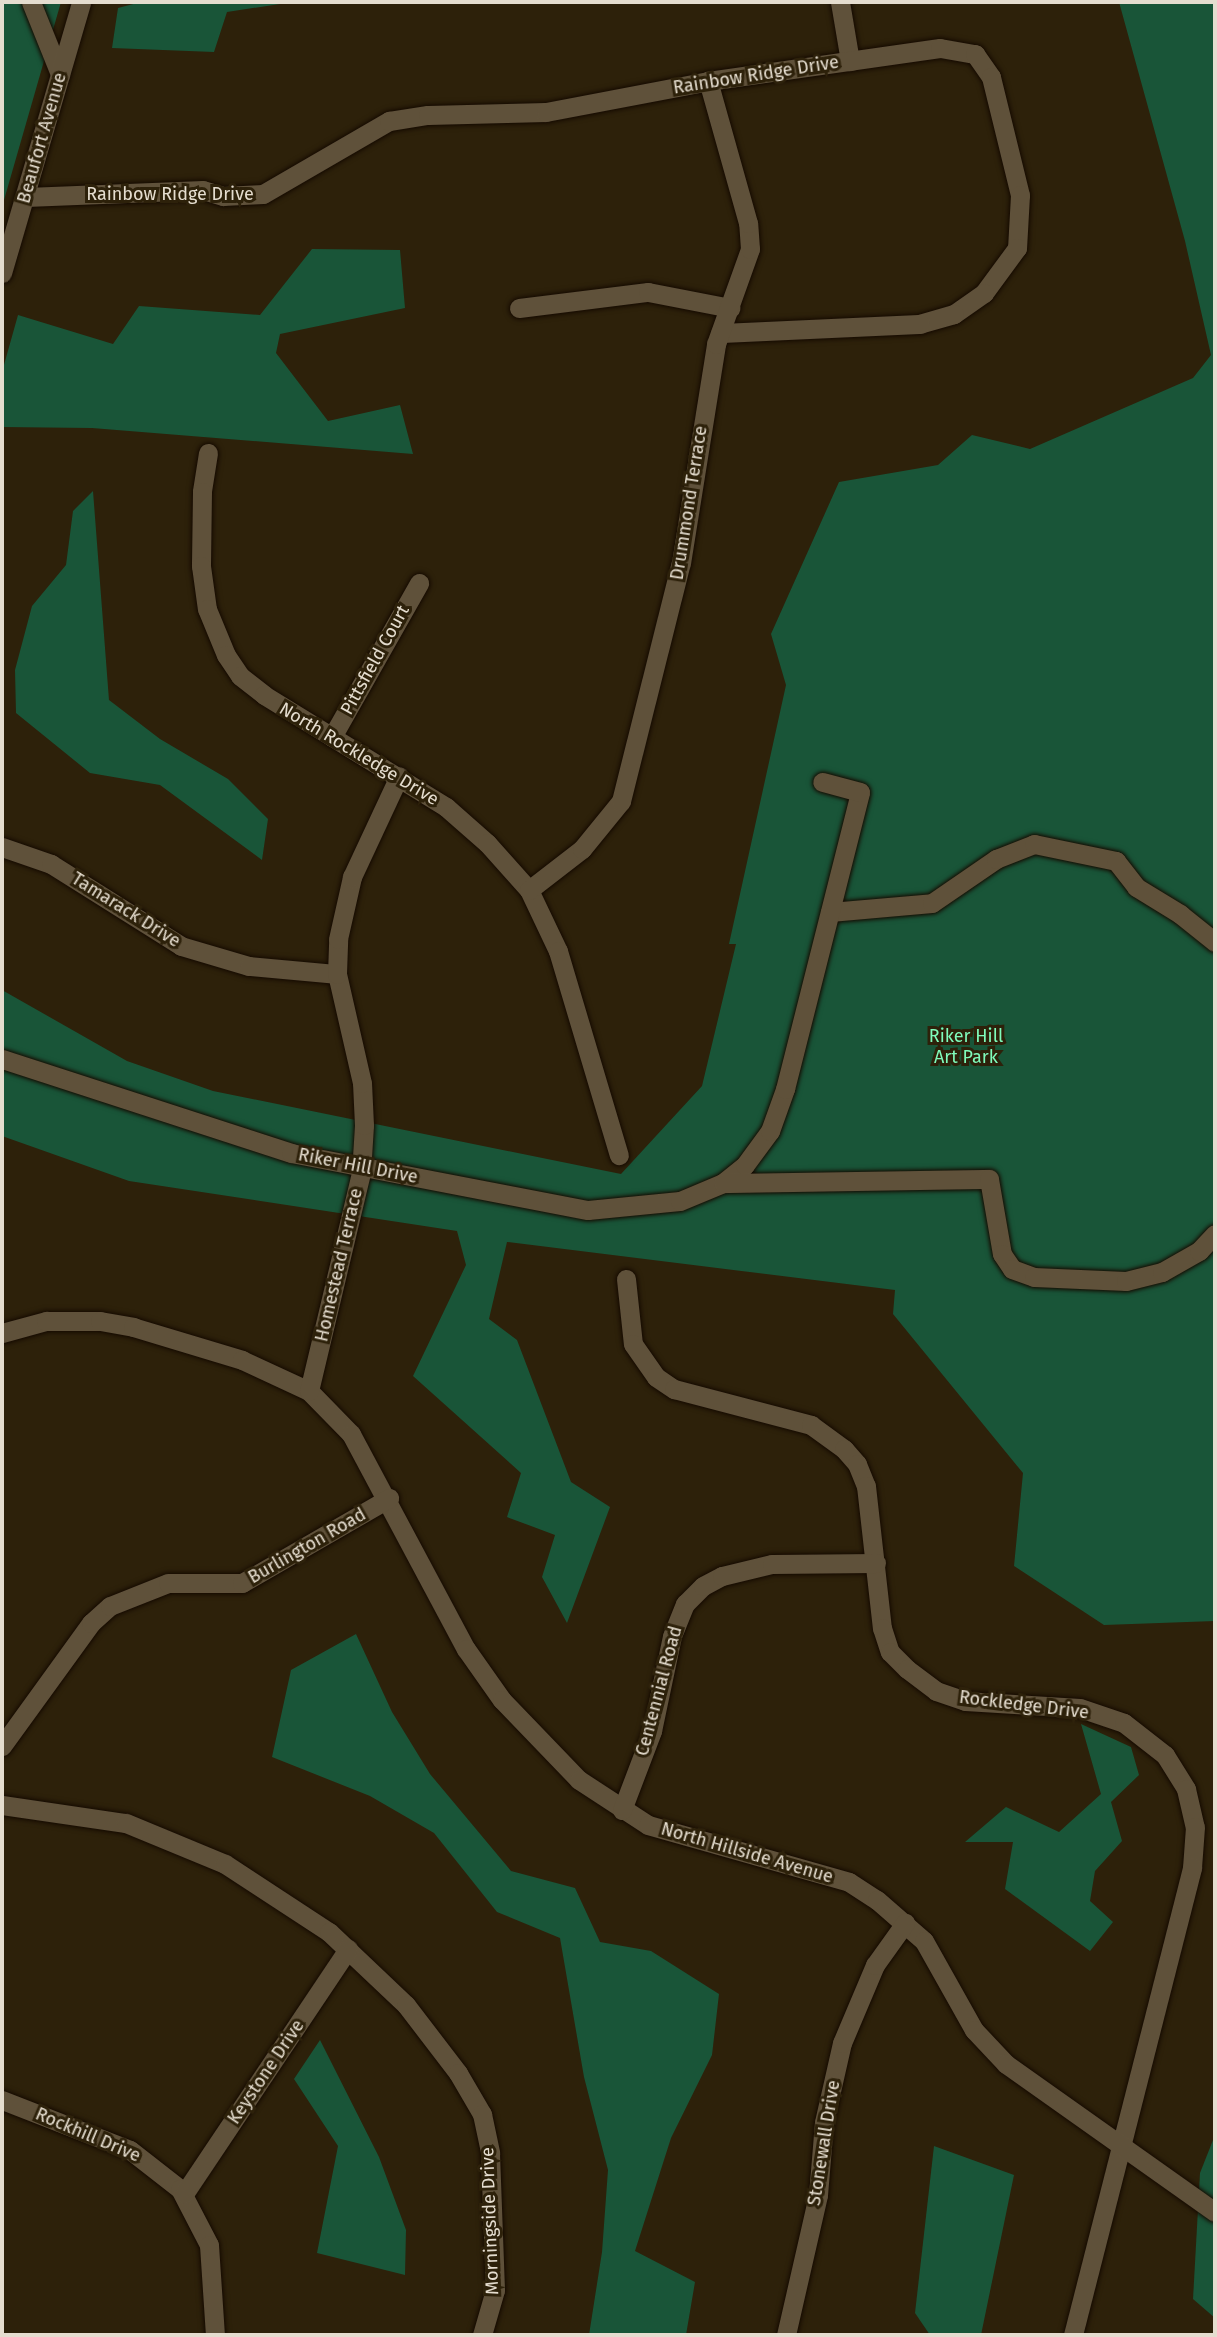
<!DOCTYPE html>
<html>
<head>
<meta charset="utf-8">
<style>
  body { margin:0 }
  #map { position:relative; width:1217px; height:2337px; overflow:hidden; background:#2d210a; font-family:"Fira Sans",sans-serif }
  div>[style] { position:absolute }
  .green>* { inset:0; background:#195538 }
  .roads { filter:drop-shadow(0 0 2px #150a00) drop-shadow(0 0 2px #150a00) }
  .minor>* { height:19px; margin:-9.5px; padding:0 9.5px; transform-origin:9.5px; border-radius:9.5px; background:#5f513a }
  span { translate:-50% -50%; white-space:nowrap; text-align:center; line-height:1.15; -webkit-text-stroke:6px #2d210a; paint-order:stroke }
  .street-label { font-size:18px; color:#e5ddcf }
  .park-label { font-size:18px; color:#7ffbbb }
  .frame { position:absolute; inset:0; border:4px solid #e5ddcf; pointer-events:none }
</style>
</head>
<body>
<div id="map">
  <div class="green">
    <div style="clip-path:polygon(2px 2px,61px 2px,2px 207px)"></div>
    <div style="clip-path:polygon(141px 2px,293px 2px,227px 12px,214px 52px,112px 48px,118px 8px)"></div>
    <div style="clip-path:polygon(1119px 2px,1215px 2px,1215px 1621px,1104px 1625px,1014px 1566px,1023px 1473px,893px 1314px,895px 1290px,507px 1242px,489px 1319px,517px 1340px,571px 1482px,610px 1507px,567px 1623px,542px 1577px,555px 1535px,507px 1517px,521px 1473px,413px 1376px,466px 1265px,457px 1231px,129px 1181px,2px 1136px,2px 990px,127px 1061px,213px 1091px,621px 1174px,702px 1086px,736px 944px,729px 944px,786px 685px,771px 634px,839px 482px,938px 465px,972px 435px,1030px 449px,1193px 378px,1211px 355px,1185px 241px)"></div>
    <div style="clip-path:polygon(312px 249px,400px 250px,405px 308px,280px 334px,276px 353px,328px 421px,400px 405px,413px 454px,92px 428px,2px 427px,2px 372px,18px 315px,113px 344px,139px 306px,260px 315px)"></div>
    <div style="clip-path:polygon(93px 491px,109px 700px,160px 739px,228px 779px,268px 819px,262px 860px,160px 785px,90px 773px,16px 713px,15px 670px,32px 606px,66px 565px,73px 511px)"></div>
    <div style="clip-path:polygon(356px 1634px,392px 1712px,430px 1774px,511px 1871px,575px 1888px,600px 1942px,651px 1951px,719px 1994px,712px 2055px,671px 2138px,635px 2251px,695px 2282px,686px 2335px,589px 2335px,602px 2252px,608px 2170px,584px 2077px,560px 1938px,497px 1912px,434px 1833px,370px 1796px,272px 1757px,291px 1670px)"></div>
    <div style="clip-path:polygon(1081px 1724px,1131px 1747px,1139px 1775px,1111px 1802px,1122px 1841px,1095px 1871px,1090px 1901px,1113px 1922px,1090px 1951px,1005px 1889px,1013px 1842px,965px 1842px,1006px 1807px,1059px 1832px,1101px 1794px)"></div>
    <div style="clip-path:polygon(320px 2040px,379px 2157px,406px 2230px,405px 2275px,317px 2253px,338px 2146px,294px 2079px)"></div>
    <div style="clip-path:polygon(1215px 2135px,1215px 2318px,1193px 2299px,1200px 2173px)"></div>
    <div style="clip-path:polygon(934px 2146px,1014px 2175px,981px 2335px,930px 2335px,915px 2313px)"></div>
  </div>
  <div class="roads">
    <div class="minor">
      <div style="left:31px;top:2px;width:78px;rotate:68.1deg"></div>
      <div style="left:840px;top:2px;width:60px;rotate:80.4deg"></div>
      <div style="left:26px;top:197px;width:177px;rotate:-2.3deg"></div>
      <div style="left:203px;top:190px;width:21px;rotate:17deg"></div>
      <div style="left:223px;top:196px;width:40px;rotate:-2.9deg"></div>
      <div style="left:263px;top:194px;width:146px;rotate:-30.1deg"></div>
      <div style="left:389px;top:121px;width:39px;rotate:-9deg"></div>
      <div style="left:428px;top:115px;width:118px;rotate:-1.5deg"></div>
      <div style="left:546px;top:112px;width:165px;rotate:-10.8deg"></div>
      <div style="left:708px;top:81px;width:234px;rotate:-8.1deg"></div>
      <div style="left:940px;top:48px;width:36px;rotate:10deg"></div>
      <div style="left:975px;top:54px;width:28px;rotate:55deg"></div>
      <div style="left:991px;top:77px;width:122px;rotate:76.2deg"></div>
      <div style="left:1020px;top:195px;width:53px;rotate:93.2deg"></div>
      <div style="left:1017px;top:248px;width:56px;rotate:126.3deg"></div>
      <div style="left:984px;top:293px;width:37px;rotate:145deg"></div>
      <div style="left:954px;top:314px;width:35px;rotate:164deg"></div>
      <div style="left:920px;top:324px;width:200px;rotate:177.4deg"></div>
      <div style="left:2px;top:273px;width:282px;rotate:-73.7deg"></div>
      <div style="left:519px;top:308px;width:130px;rotate:-7.1deg"></div>
      <div style="left:648px;top:292px;width:84px;rotate:11deg"></div>
      <div style="left:208px;top:453px;width:39px;rotate:99deg"></div>
      <div style="left:202px;top:492px;width:74px;rotate:90.8deg"></div>
      <div style="left:201px;top:566px;width:43px;rotate:82.1deg"></div>
      <div style="left:207px;top:609px;width:50px;rotate:67.6deg"></div>
      <div style="left:226px;top:655px;width:25px;rotate:56deg"></div>
      <div style="left:240px;top:676px;width:31px;rotate:38deg"></div>
      <div style="left:264px;top:695px;width:214px;rotate:31.6deg"></div>
      <div style="left:446px;top:807px;width:55px;rotate:41.3deg"></div>
      <div style="left:487px;top:843px;width:63px;rotate:48.2deg"></div>
      <div style="left:529px;top:890px;width:68px;rotate:64.6deg"></div>
      <div style="left:558px;top:951px;width:213px;rotate:73.4deg"></div>
      <div style="left:332px;top:737px;width:177px;rotate:-60.5deg"></div>
      <div style="left:2px;top:847px;width:52px;rotate:19.1deg"></div>
      <div style="left:51px;top:864px;width:154px;rotate:32.2deg"></div>
      <div style="left:181px;top:946px;width:71px;rotate:16.4deg"></div>
      <div style="left:249px;top:966px;width:88px;rotate:5.2deg"></div>
      <div style="left:529px;top:890px;width:67px;rotate:-37.7deg"></div>
      <div style="left:582px;top:849px;width:62px;rotate:-50.9deg"></div>
      <div style="left:621px;top:801px;width:245px;rotate:-75.9deg"></div>
      <div style="left:681px;top:563px;width:222px;rotate:-80.9deg"></div>
      <div style="left:716px;top:344px;width:101px;rotate:-70.3deg"></div>
      <div style="left:750px;top:249px;width:26px;rotate:-94deg"></div>
      <div style="left:748px;top:223px;width:148px;rotate:-105.7deg"></div>
      <div style="left:830px;top:912px;width:102px;rotate:-5deg"></div>
      <div style="left:932px;top:903px;width:78px;rotate:-34.5deg"></div>
      <div style="left:996px;top:859px;width:41px;rotate:-21.5deg"></div>
      <div style="left:1034px;top:844px;width:84px;rotate:11.7deg"></div>
      <div style="left:1116px;top:861px;width:33px;rotate:52deg"></div>
      <div style="left:1136px;top:887px;width:52px;rotate:31.5deg"></div>
      <div style="left:1180px;top:914px;width:45px;rotate:38.7deg"></div>
      <div style="left:2px;top:1059px;width:304px;rotate:18deg"></div>
      <div style="left:291px;top:1153px;width:302px;rotate:10.9deg"></div>
      <div style="left:588px;top:1210px;width:92px;rotate:-5.6deg"></div>
      <div style="left:680px;top:1201px;width:47px;rotate:-22.7deg"></div>
      <div style="left:723px;top:1183px;width:28px;rotate:-39deg"></div>
      <div style="left:745px;top:1165px;width:42px;rotate:-53.7deg"></div>
      <div style="left:770px;top:1131px;width:45px;rotate:-70.3deg"></div>
      <div style="left:785px;top:1089px;width:306px;rotate:-75.8deg"></div>
      <div style="left:860px;top:792px;width:39px;rotate:-165deg"></div>
      <div style="left:723px;top:1183px;width:266px;rotate:-0.9deg"></div>
      <div style="left:989px;top:1179px;width:76px;rotate:80.2deg"></div>
      <div style="left:1002px;top:1254px;width:18px;rotate:56deg"></div>
      <div style="left:1012px;top:1269px;width:23px;rotate:20deg"></div>
      <div style="left:1034px;top:1277px;width:92px;rotate:2.5deg"></div>
      <div style="left:1126px;top:1281px;width:37px;rotate:-14deg"></div>
      <div style="left:1162px;top:1272px;width:43px;rotate:-29.6deg"></div>
      <div style="left:1199px;top:1251px;width:23px;rotate:-47deg"></div>
      <div style="left:626px;top:1279px;width:65px;rotate:83.9deg"></div>
      <div style="left:633px;top:1344px;width:40px;rotate:55.1deg"></div>
      <div style="left:656px;top:1377px;width:22px;rotate:34deg"></div>
      <div style="left:674px;top:1389px;width:142px;rotate:14.7deg"></div>
      <div style="left:811px;top:1425px;width:41px;rotate:36deg"></div>
      <div style="left:844px;top:1449px;width:20px;rotate:49deg"></div>
      <div style="left:857px;top:1464px;width:24px;rotate:68deg"></div>
      <div style="left:866px;top:1486px;width:143px;rotate:83.6deg"></div>
      <div style="left:882px;top:1628px;width:25px;rotate:72deg"></div>
      <div style="left:890px;top:1652px;width:24px;rotate:45deg"></div>
      <div style="left:907px;top:1669px;width:36px;rotate:37deg"></div>
      <div style="left:936px;top:1691px;width:31px;rotate:19deg"></div>
      <div style="left:965px;top:1701px;width:115px;rotate:3.5deg"></div>
      <div style="left:1080px;top:1708px;width:46px;rotate:18.8deg"></div>
      <div style="left:1124px;top:1723px;width:52px;rotate:38deg"></div>
      <div style="left:1165px;top:1755px;width:40px;rotate:58deg"></div>
      <div style="left:1186px;top:1789px;width:39px;rotate:77deg"></div>
      <div style="left:1195px;top:1827px;width:41px;rotate:94.2deg"></div>
      <div style="left:1192px;top:1868px;width:482px;rotate:104.3deg"></div>
      <div style="left:2px;top:1333px;width:46px;rotate:-15.3deg"></div>
      <div style="left:46px;top:1321px;width:54px"></div>
      <div style="left:100px;top:1321px;width:34px;rotate:10deg"></div>
      <div style="left:133px;top:1327px;width:114px;rotate:16.8deg"></div>
      <div style="left:242px;top:1360px;width:74px;rotate:24.8deg"></div>
      <div style="left:309px;top:1391px;width:60px;rotate:45.7deg"></div>
      <div style="left:351px;top:1434px;width:244px;rotate:61.9deg"></div>
      <div style="left:466px;top:1649px;width:62px;rotate:54.8deg"></div>
      <div style="left:502px;top:1700px;width:111px;rotate:46.1deg"></div>
      <div style="left:579px;top:1780px;width:82px;rotate:33.1deg"></div>
      <div style="left:648px;top:1825px;width:209px;rotate:15.8deg"></div>
      <div style="left:849px;top:1882px;width:33px;rotate:33deg"></div>
      <div style="left:877px;top:1900px;width:62px;rotate:41.1deg"></div>
      <div style="left:924px;top:1941px;width:102px;rotate:60.7deg"></div>
      <div style="left:974px;top:2030px;width:47px;rotate:46.7deg"></div>
      <div style="left:1006px;top:2064px;width:256px;rotate:35.3deg"></div>
      <div style="left:309px;top:1391px;width:224px;rotate:-76.6deg"></div>
      <div style="left:361px;top:1173px;width:48px;rotate:-86.4deg"></div>
      <div style="left:364px;top:1125px;width:42px;rotate:-92.7deg"></div>
      <div style="left:362px;top:1083px;width:112px;rotate:-102.9deg"></div>
      <div style="left:337px;top:974px;width:35px;rotate:-88deg"></div>
      <div style="left:338px;top:939px;width:64px;rotate:-77.3deg"></div>
      <div style="left:352px;top:877px;width:111px;rotate:-65deg"></div>
      <div style="left:2px;top:1746px;width:152px;rotate:-54.1deg"></div>
      <div style="left:91px;top:1623px;width:25px;rotate:-42deg"></div>
      <div style="left:110px;top:1606px;width:62px;rotate:-21.6deg"></div>
      <div style="left:168px;top:1583px;width:74px"></div>
      <div style="left:242px;top:1583px;width:170px;rotate:-30deg"></div>
      <div style="left:2px;top:1805px;width:125px;rotate:8.3deg"></div>
      <div style="left:126px;top:1823px;width:107px;rotate:22.5deg"></div>
      <div style="left:225px;top:1864px;width:124px;rotate:33.2deg"></div>
      <div style="left:329px;top:1932px;width:106px;rotate:43.5deg"></div>
      <div style="left:406px;top:2005px;width:86px;rotate:52.6deg"></div>
      <div style="left:458px;top:2073px;width:48px;rotate:59.7deg"></div>
      <div style="left:482px;top:2114px;width:40px;rotate:78deg"></div>
      <div style="left:490px;top:2153px;width:137px;rotate:87.9deg"></div>
      <div style="left:495px;top:2290px;width:47px;rotate:106.1deg"></div>
      <div style="left:622px;top:1810px;width:85px;rotate:-69.2deg"></div>
      <div style="left:652px;top:1731px;width:97px;rotate:-78.1deg"></div>
      <div style="left:672px;top:1636px;width:35px;rotate:-68deg"></div>
      <div style="left:685px;top:1604px;width:25px;rotate:-45deg"></div>
      <div style="left:703px;top:1586px;width:21px;rotate:-28deg"></div>
      <div style="left:722px;top:1576px;width:51px;rotate:-13.5deg"></div>
      <div style="left:772px;top:1564px;width:104px;rotate:-0.6deg"></div>
      <div style="left:2px;top:2100px;width:137px;rotate:21.3deg"></div>
      <div style="left:130px;top:2150px;width:63px;rotate:38deg"></div>
      <div style="left:180px;top:2189px;width:63px;rotate:62.6deg"></div>
      <div style="left:209px;top:2245px;width:90px;rotate:86.2deg"></div>
      <div style="left:184px;top:2194px;width:295px;rotate:-56.2deg"></div>
      <div style="left:786px;top:2335px;width:144px;rotate:-77.1deg"></div>
      <div style="left:818px;top:2195px;width:73px;rotate:-85.3deg"></div>
      <div style="left:824px;top:2122px;width:81px;rotate:-77.2deg"></div>
      <div style="left:842px;top:2043px;width:85px;rotate:-67.1deg"></div>
      <div style="left:875px;top:1965px;width:52px;rotate:-54.5deg"></div>
    </div>
  </div>
  <div class="street-label">
    <span style="left:756px;top:75px;rotate:-9deg">Rainbow Ridge Drive</span>
    <span style="left:42px;top:138px;rotate:-74deg">Beaufort Avenue</span>
    <span style="left:170px;top:194px">Rainbow Ridge Drive</span>
    <span style="left:689px;top:503px;rotate:-81deg">Drummond Terrace</span>
    <span style="left:375px;top:660px;rotate:-61deg">Pittsfield Court</span>
    <span style="left:359px;top:754px;rotate:31deg">North Rockledge Drive</span>
    <span style="left:126px;top:910px;rotate:32deg">Tamarack Drive</span>
    <span style="left:358px;top:1166px;rotate:11deg">Riker Hill Drive</span>
    <span style="left:339px;top:1265px;rotate:-77deg">Homestead Terrace</span>
    <span style="left:307px;top:1546px;rotate:-30deg">Burlington Road</span>
    <span style="left:659px;top:1691px;rotate:-75deg">Centennial Road</span>
    <span style="left:1024px;top:1705px;rotate:7deg">Rockledge Drive</span>
    <span style="left:747px;top:1853px;rotate:16deg">North Hillside Avenue</span>
    <span style="left:266px;top:2072px;rotate:-56deg">Keystone Drive</span>
    <span style="left:88px;top:2135px;rotate:23deg">Rockhill Drive</span>
    <span style="left:824px;top:2143px;rotate:-81deg">Stonewall Drive</span>
    <span style="left:490px;top:2221px;rotate:-92deg">Morningside Drive</span>
  </div>
  <div class="park-label">
    <span style="left:966px;top:1047px">Riker Hill<br>Art Park</span>
  </div>
  <div class="frame"></div>
</div>
</body>
</html>
